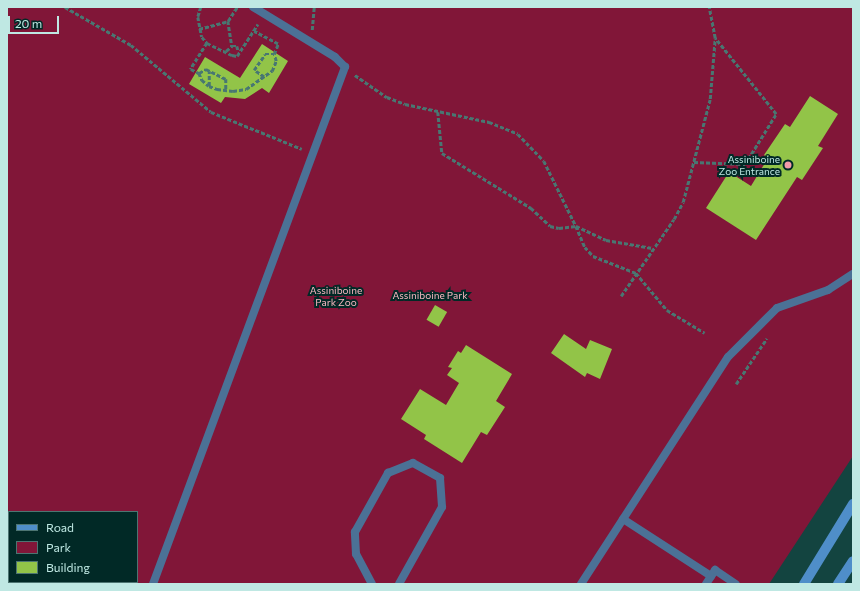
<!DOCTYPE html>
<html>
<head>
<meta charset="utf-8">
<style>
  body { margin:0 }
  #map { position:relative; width:860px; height:591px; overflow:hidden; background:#134440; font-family:Commissioner,sans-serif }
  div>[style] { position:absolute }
  .green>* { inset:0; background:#811638 }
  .building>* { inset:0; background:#92c448; transform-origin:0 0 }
  .path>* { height:2.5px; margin-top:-1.25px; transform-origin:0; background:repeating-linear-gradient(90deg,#487772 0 4px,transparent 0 6px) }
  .service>* { height:8px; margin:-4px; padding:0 4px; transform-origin:4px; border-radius:4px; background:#4b7196 }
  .secondary>* { height:10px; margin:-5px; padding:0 5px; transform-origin:5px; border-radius:5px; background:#4f8ec9 }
  .dots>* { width:11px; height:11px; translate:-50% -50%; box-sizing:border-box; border:2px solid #012926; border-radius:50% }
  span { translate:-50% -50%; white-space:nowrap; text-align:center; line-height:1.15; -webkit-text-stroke:4px #012926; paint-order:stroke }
  .poi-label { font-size:10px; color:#bfe8e3 }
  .right { translate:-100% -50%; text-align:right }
  .park-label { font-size:10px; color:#fab8c2 }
  .frame { position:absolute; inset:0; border:8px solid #bfe8e3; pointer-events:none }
  .legend { position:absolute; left:8px; top:511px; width:130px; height:72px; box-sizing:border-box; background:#012926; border:1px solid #4d7572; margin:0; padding:5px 7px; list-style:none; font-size:12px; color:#bfe8e3 }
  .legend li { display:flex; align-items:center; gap:8px; height:20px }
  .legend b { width:20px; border:1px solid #4d7572 }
  .scale { position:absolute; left:8px; top:16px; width:51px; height:18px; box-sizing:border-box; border:2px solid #bfe8e3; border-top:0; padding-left:5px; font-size:12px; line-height:14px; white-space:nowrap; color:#bfe8e3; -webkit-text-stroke:3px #012926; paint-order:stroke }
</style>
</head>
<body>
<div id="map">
  <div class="green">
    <div style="clip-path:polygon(evenodd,7px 7px,853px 7px,853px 456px,769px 584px,7px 584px,7px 7px,9px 512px,137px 512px,137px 582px,9px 582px,9px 512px)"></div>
  </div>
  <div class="building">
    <div style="clip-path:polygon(262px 44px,288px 61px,269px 93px,262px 88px,245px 99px,225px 97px,221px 103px,189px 84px,205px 57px,240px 78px)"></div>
    <div style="clip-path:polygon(810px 96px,838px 114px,818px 146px,823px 148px,802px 180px,797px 177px,756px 240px,706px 208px,729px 172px,751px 186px,768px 158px,764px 155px,785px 124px,790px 127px)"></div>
    <div style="left:435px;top:305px;width:14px;height:17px;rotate:30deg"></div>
    <div style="clip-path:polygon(564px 334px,586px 349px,590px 340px,612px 349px,600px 379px,587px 373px,585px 377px,551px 353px)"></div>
    <div style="clip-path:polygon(466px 345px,512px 374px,496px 401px,505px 407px,487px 435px,481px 432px,462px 463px,424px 439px,426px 435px,401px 419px,420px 389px,446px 405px,459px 383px,447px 375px,452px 368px,448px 367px,458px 351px,461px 353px)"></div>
  </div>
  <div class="path">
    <div style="left:65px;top:7px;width:76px;rotate:29.9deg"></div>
    <div style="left:131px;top:45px;width:104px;rotate:39.9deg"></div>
    <div style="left:211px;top:112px;width:98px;rotate:22.1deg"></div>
    <div style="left:201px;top:7px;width:10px;rotate:107deg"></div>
    <div style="left:198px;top:17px;width:20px;rotate:79deg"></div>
    <div style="left:202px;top:37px;width:8px;rotate:50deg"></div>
    <div style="left:207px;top:43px;width:28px;rotate:26deg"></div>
    <div style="left:232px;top:55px;width:5px;rotate:11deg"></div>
    <div style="left:237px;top:56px;width:38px;rotate:-57deg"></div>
    <div style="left:228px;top:21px;width:25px;rotate:81deg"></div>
    <div style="left:199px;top:29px;width:30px;rotate:-15deg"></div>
    <div style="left:228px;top:21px;width:17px;rotate:-57deg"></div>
    <div style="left:312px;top:30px;width:23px;rotate:-85deg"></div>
    <div style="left:207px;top:43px;width:31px;rotate:122deg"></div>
    <div style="left:191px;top:69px;width:9px;rotate:27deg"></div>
    <div style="left:199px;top:73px;width:8px;rotate:67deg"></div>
    <div style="left:202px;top:80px;width:9px;rotate:41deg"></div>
    <div style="left:209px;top:86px;width:9px;rotate:21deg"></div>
    <div style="left:217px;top:89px;width:16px;rotate:7deg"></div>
    <div style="left:233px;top:91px;width:13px;rotate:-9deg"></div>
    <div style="left:246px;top:89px;width:32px;rotate:-35deg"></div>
    <div style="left:272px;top:71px;width:11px;rotate:-68deg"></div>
    <div style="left:276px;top:61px;width:7px;rotate:-106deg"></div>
    <div style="left:274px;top:54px;width:11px;rotate:-68deg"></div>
    <div style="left:278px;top:44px;width:27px;rotate:-152deg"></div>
    <div style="left:226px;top:51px;width:8px;rotate:-40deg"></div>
    <div style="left:232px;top:46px;width:5px"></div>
    <div style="left:237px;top:46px;width:4px;rotate:76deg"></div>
    <div style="left:199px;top:73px;width:8px;rotate:-30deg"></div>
    <div style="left:206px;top:69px;width:22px;rotate:27deg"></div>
    <div style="left:226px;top:79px;width:11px;rotate:90deg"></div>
    <div style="left:355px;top:75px;width:39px;rotate:35deg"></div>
    <div style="left:387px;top:97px;width:19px;rotate:21deg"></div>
    <div style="left:405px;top:104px;width:86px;rotate:12.1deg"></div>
    <div style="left:489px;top:122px;width:31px;rotate:22deg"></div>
    <div style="left:518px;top:134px;width:37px;rotate:46deg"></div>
    <div style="left:544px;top:161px;width:72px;rotate:63.8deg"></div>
    <div style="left:576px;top:226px;width:33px;rotate:25deg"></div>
    <div style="left:606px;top:240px;width:47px;rotate:9.9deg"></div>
    <div style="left:264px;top:77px;width:12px;rotate:-145deg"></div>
    <div style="left:254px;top:70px;width:19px;rotate:-55deg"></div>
    <div style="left:265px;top:54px;width:9px"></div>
    <div style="left:209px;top:86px;width:15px;rotate:-90deg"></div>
    <div style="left:438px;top:112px;width:41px;rotate:84.4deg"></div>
    <div style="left:442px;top:153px;width:105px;rotate:31.7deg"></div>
    <div style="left:531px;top:208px;width:26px;rotate:43deg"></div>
    <div style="left:550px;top:226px;width:9px;rotate:13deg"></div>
    <div style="left:559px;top:228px;width:17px;rotate:-7deg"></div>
    <div style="left:576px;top:226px;width:23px;rotate:67deg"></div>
    <div style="left:585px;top:247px;width:12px;rotate:48deg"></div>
    <div style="left:593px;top:256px;width:46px;rotate:21.6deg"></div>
    <div style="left:636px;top:273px;width:48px;rotate:50deg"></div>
    <div style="left:667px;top:310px;width:44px;rotate:31.2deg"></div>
    <div style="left:694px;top:162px;width:51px;rotate:2.2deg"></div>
    <div style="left:745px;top:164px;width:59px;rotate:-58.2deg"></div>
    <div style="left:776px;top:114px;width:97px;rotate:-128.8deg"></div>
    <div style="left:621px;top:296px;width:93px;rotate:-55.5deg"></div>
    <div style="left:674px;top:219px;width:19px;rotate:-62deg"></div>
    <div style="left:683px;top:202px;width:106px;rotate:-75.3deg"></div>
    <div style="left:710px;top:99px;width:61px;rotate:-85.3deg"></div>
    <div style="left:715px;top:38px;width:32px;rotate:-101deg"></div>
    <div style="left:736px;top:384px;width:55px;rotate:-56deg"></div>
  </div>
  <div class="service">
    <div style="left:623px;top:519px;width:105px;rotate:32.9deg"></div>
    <div style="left:153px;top:584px;width:552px;rotate:-69.63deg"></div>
    <div style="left:345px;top:67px;width:14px;rotate:-135deg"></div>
    <div style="left:335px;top:57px;width:96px;rotate:-148.6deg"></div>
    <div style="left:372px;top:584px;width:34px;rotate:-118deg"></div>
    <div style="left:356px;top:554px;width:22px;rotate:-93deg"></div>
    <div style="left:355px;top:532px;width:68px;rotate:-60.8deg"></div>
    <div style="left:388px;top:473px;width:27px;rotate:-22deg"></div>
    <div style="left:413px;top:463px;width:31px;rotate:29deg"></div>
    <div style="left:440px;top:478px;width:29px;rotate:86deg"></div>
    <div style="left:442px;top:507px;width:88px;rotate:119.2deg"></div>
    <div style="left:581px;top:584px;width:270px;rotate:-57.1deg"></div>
    <div style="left:728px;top:357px;width:69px;rotate:-45deg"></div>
    <div style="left:777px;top:308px;width:54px;rotate:-19.4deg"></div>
    <div style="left:828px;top:290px;width:30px;rotate:-33deg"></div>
    <div style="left:706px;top:584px;width:17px;rotate:-57deg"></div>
    <div style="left:715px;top:570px;width:25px;rotate:34deg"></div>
  </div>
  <div class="secondary">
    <div style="left:804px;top:584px;width:94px;rotate:-58.5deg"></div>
    <div style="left:838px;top:584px;width:27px;rotate:-57deg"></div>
  </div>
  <div class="dots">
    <div style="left:788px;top:165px;background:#f39aa9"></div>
  </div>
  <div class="poi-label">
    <span class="right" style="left:780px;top:165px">Assiniboine<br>Zoo Entrance</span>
  </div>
  <div class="park-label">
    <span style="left:336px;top:296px">Assiniboine<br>Park Zoo</span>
    <span style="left:430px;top:296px">Assiniboine Park</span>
  </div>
  <div class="frame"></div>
  <ul class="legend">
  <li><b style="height:5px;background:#4f8ec9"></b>Road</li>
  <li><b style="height:11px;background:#811638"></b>Park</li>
  <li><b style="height:11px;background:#92c448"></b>Building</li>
  </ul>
  <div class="scale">20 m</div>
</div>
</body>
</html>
